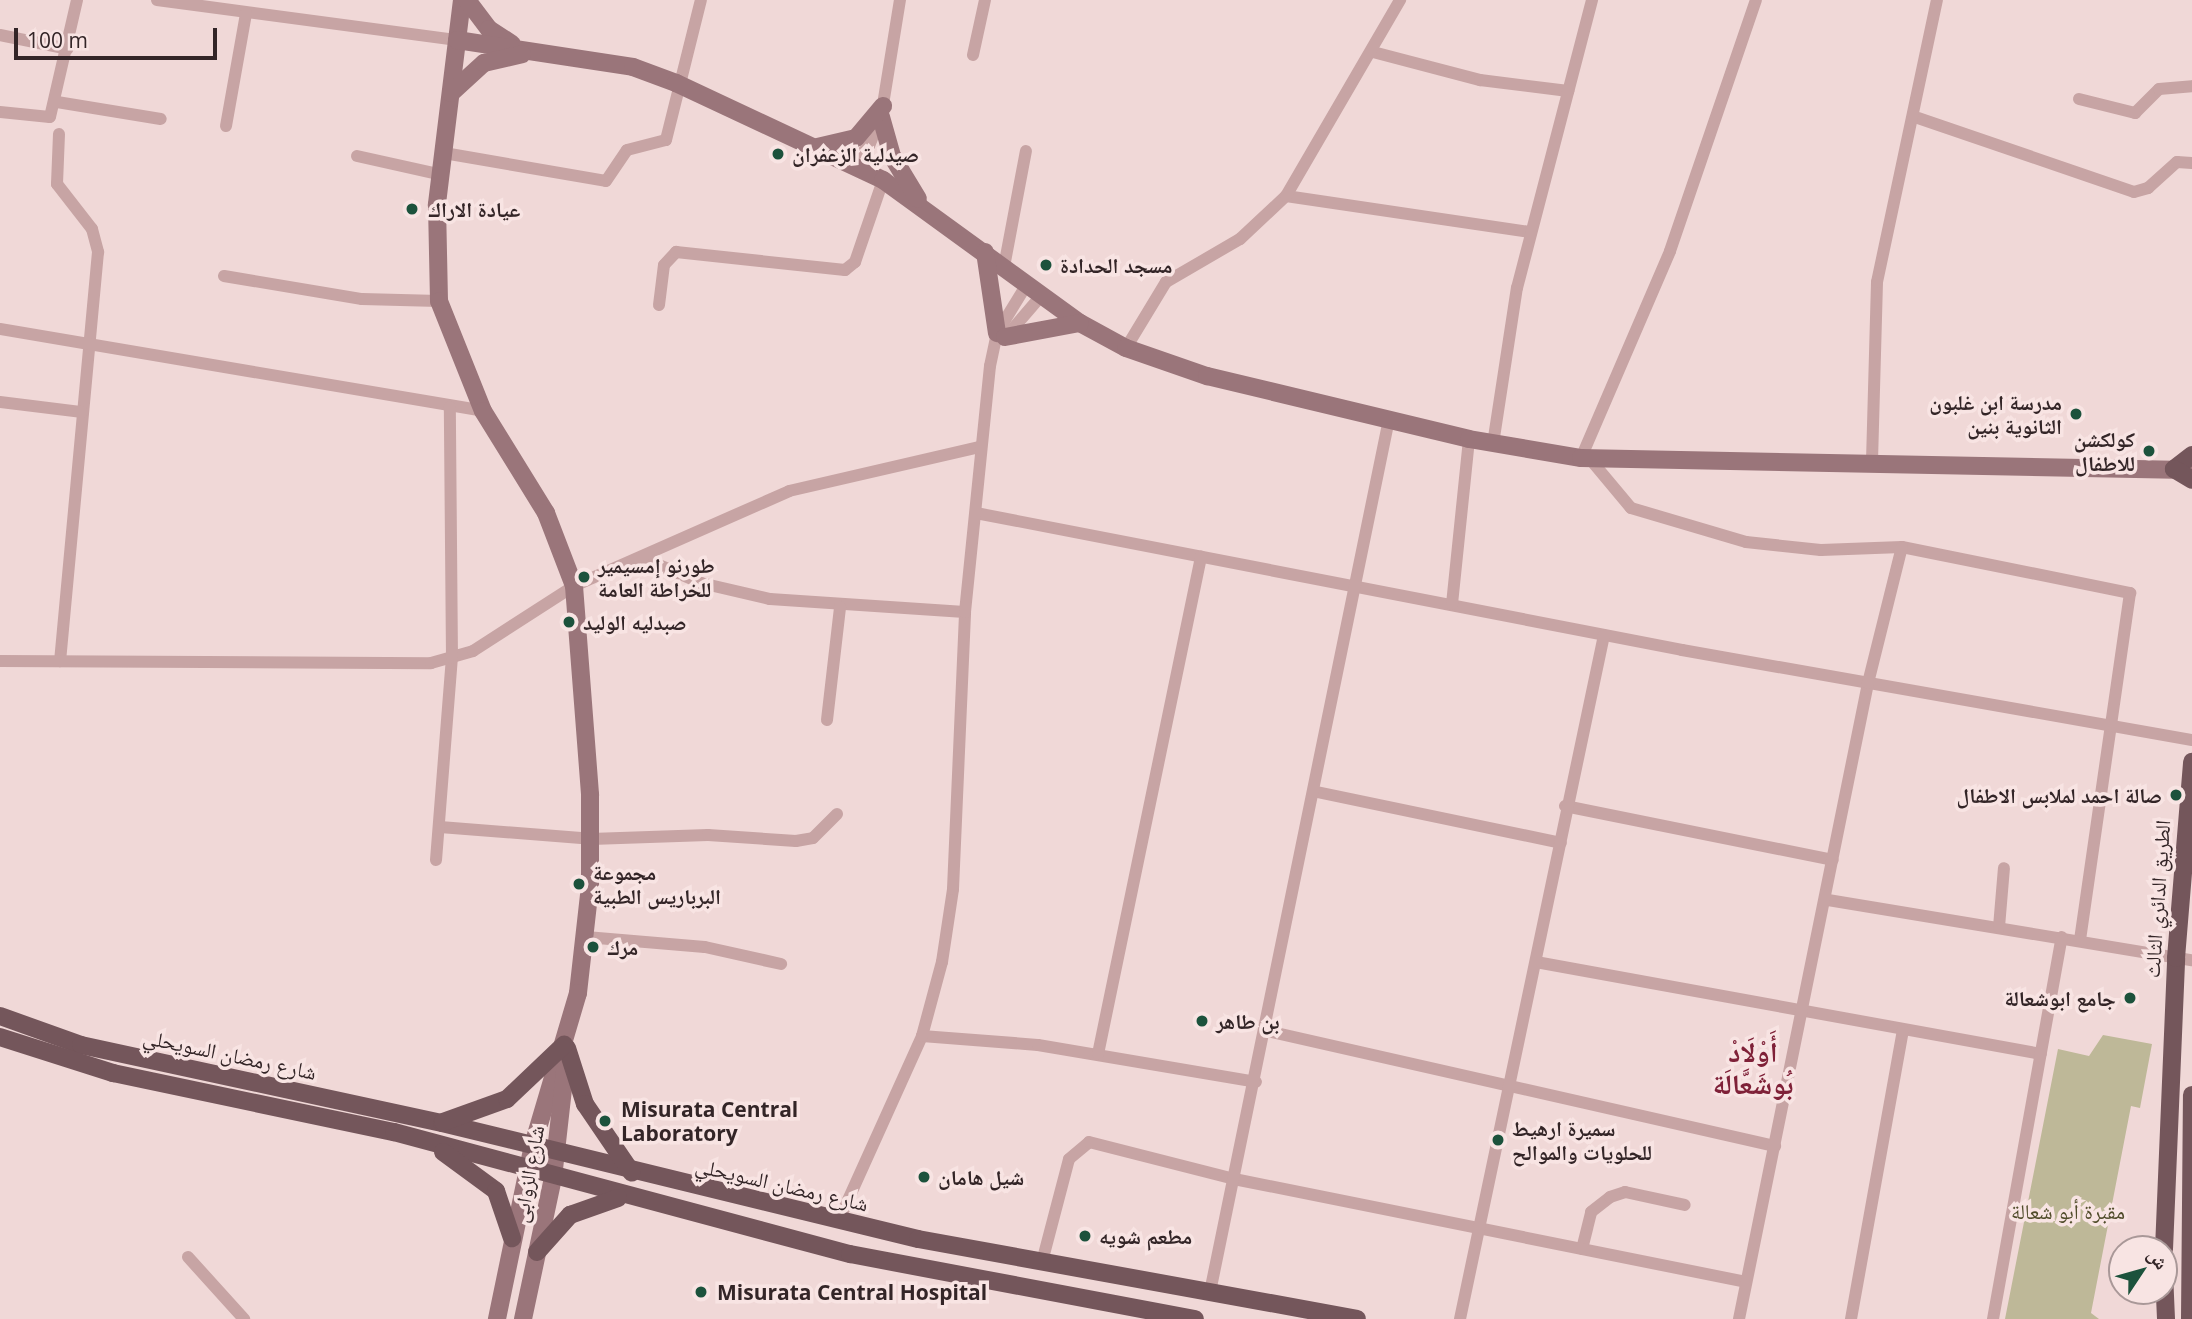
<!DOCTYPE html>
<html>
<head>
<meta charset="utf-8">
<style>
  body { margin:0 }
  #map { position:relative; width:2192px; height:1319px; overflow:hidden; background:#f0d8d7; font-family:"Open Sans","Noto Naskh Arabic",sans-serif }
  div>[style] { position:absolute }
  .green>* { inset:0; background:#beb898 }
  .street>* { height:12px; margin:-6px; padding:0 6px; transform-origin:6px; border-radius:6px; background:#c7a4a4 }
  .secondary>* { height:18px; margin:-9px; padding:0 9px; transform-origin:9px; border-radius:9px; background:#9a757a }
  .primary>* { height:18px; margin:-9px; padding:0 9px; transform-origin:9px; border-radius:9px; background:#74565b }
  .dots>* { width:19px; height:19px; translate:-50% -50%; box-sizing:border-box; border:4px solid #f8e4e3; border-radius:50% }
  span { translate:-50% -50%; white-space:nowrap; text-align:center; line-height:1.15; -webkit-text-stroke:7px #f8e4e3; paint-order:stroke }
  .poi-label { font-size:21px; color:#332527; font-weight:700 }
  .left { translate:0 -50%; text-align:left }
  .right { translate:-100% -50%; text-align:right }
  .street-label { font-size:21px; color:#332527 }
  .park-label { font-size:21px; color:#504c2a }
  .district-label { font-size:28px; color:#7f2138; font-weight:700 }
  .north { position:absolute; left:2108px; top:1235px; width:70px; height:70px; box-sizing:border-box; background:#f8e4e3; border:2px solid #a99898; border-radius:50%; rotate:54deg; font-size:19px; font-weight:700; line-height:28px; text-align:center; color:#332527 }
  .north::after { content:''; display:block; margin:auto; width:24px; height:32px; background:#1c523c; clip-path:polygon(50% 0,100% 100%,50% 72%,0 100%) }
  .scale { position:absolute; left:14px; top:28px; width:203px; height:32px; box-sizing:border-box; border:4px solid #332527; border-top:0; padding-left:9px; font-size:21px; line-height:24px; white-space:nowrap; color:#332527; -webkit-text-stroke:5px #f8e4e3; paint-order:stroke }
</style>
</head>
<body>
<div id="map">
  <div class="green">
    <div style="clip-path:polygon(2103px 1035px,2152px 1044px,2140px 1108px,2131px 1106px,2091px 1313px,2099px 1319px,2005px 1319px,2058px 1049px,2089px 1056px)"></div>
  </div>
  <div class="street">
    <div style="left:157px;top:0;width:303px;rotate:7.6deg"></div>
    <div style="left:0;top:35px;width:69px;rotate:11.6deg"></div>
    <div style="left:1373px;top:52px;width:111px;rotate:14.7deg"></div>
    <div style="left:1480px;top:80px;width:89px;rotate:7.1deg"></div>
    <div style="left:973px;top:55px;width:56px;rotate:-77.7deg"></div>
    <div style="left:2079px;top:99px;width:58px;rotate:14deg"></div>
    <div style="left:2135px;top:113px;width:34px;rotate:-45deg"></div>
    <div style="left:2159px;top:89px;width:33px;rotate:-5deg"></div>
    <div style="left:57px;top:102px;width:105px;rotate:9.3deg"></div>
    <div style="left:0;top:112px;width:50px;rotate:5.7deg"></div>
    <div style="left:50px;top:117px;width:120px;rotate:-77deg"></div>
    <div style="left:1918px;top:118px;width:228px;rotate:18.9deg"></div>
    <div style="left:2134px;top:192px;width:15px;rotate:-16deg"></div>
    <div style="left:2148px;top:188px;width:39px;rotate:-42deg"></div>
    <div style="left:2177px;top:162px;width:15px;rotate:4deg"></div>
    <div style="left:226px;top:126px;width:114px;rotate:-79.9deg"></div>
    <div style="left:59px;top:134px;width:50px;rotate:92.3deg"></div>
    <div style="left:57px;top:184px;width:57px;rotate:52.1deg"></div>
    <div style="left:92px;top:229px;width:24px;rotate:75deg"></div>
    <div style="left:98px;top:252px;width:411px;rotate:95.3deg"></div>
    <div style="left:444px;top:153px;width:164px;rotate:9.8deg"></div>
    <div style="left:606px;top:181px;width:37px;rotate:-56deg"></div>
    <div style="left:627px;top:150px;width:40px;rotate:-14.4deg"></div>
    <div style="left:666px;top:140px;width:144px;rotate:-76deg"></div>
    <div style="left:357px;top:156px;width:87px;rotate:12.6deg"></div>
    <div style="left:851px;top:165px;width:26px;rotate:-47deg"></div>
    <div style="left:869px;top:146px;width:31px;rotate:-68deg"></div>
    <div style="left:881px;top:117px;width:119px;rotate:-80.8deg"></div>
    <div style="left:1286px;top:196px;width:247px;rotate:8.4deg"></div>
    <div style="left:1004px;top:267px;width:118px;rotate:-79.3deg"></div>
    <div style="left:224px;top:276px;width:140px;rotate:9.5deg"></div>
    <div style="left:362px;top:299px;width:77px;rotate:1.5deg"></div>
    <div style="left:659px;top:305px;width:40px;rotate:-82.9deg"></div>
    <div style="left:664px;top:265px;width:18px;rotate:-47deg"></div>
    <div style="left:676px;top:252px;width:170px;rotate:6.1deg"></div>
    <div style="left:845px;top:270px;width:13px;rotate:-39deg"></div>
    <div style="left:855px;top:262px;width:87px;rotate:-71.1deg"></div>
    <div style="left:0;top:329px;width:490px;rotate:9.6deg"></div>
    <div style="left:1004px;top:339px;width:57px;rotate:-49.3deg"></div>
    <div style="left:1126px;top:348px;width:77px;rotate:-58.8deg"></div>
    <div style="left:1166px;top:282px;width:86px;rotate:-30.2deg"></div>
    <div style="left:1240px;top:239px;width:63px;rotate:-43.1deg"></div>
    <div style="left:1286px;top:196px;width:227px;rotate:-59.8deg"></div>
    <div style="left:0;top:402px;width:83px;rotate:7deg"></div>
    <div style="left:1493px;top:444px;width:158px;rotate:-81.3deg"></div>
    <div style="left:1517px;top:288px;width:298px;rotate:-75.4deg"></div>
    <div style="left:1581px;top:458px;width:225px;rotate:-66.7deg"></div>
    <div style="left:1670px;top:251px;width:265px;rotate:-71.1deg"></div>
    <div style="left:1590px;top:459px;width:64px;rotate:50.1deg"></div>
    <div style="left:1631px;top:508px;width:120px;rotate:16.5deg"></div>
    <div style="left:1746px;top:542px;width:75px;rotate:6.1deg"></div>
    <div style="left:1821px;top:550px;width:81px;rotate:-2.1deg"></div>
    <div style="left:1902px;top:547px;width:233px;rotate:11.4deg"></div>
    <div style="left:2130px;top:593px;width:350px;rotate:98.2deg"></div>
    <div style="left:1872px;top:461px;width:179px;rotate:-88.4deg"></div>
    <div style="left:1877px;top:282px;width:288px;rotate:-78deg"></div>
    <div style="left:976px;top:513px;width:719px;rotate:10.98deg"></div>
    <div style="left:1682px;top:650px;width:518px;rotate:10.01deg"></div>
    <div style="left:645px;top:559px;width:61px;rotate:23.2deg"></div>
    <div style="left:701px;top:583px;width:71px;rotate:13.1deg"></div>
    <div style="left:770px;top:599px;width:195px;rotate:3.8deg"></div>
    <div style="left:1452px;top:604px;width:166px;rotate:-84.1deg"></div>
    <div style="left:0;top:661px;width:431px;rotate:0.3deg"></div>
    <div style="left:431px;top:663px;width:44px;rotate:-15.9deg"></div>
    <div style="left:473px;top:651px;width:120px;rotate:-32.8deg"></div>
    <div style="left:574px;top:586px;width:235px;rotate:-23.8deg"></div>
    <div style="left:789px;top:491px;width:196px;rotate:-13deg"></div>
    <div style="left:827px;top:720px;width:114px;rotate:-83.4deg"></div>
    <div style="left:1317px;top:792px;width:249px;rotate:11.8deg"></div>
    <div style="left:1565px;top:806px;width:273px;rotate:11.4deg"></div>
    <div style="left:440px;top:827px;width:151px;rotate:4.5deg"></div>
    <div style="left:591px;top:839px;width:117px;rotate:-2deg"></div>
    <div style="left:708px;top:835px;width:88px;rotate:3.9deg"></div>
    <div style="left:796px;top:841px;width:17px;rotate:-10deg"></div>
    <div style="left:813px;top:838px;width:34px;rotate:-45deg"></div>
    <div style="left:436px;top:860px;width:203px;rotate:-85.5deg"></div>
    <div style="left:452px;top:658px;width:251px;rotate:-90.5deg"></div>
    <div style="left:1828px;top:900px;width:369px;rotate:9.4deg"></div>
    <div style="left:1999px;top:927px;width:59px;rotate:-85.2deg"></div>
    <div style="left:586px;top:937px;width:119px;rotate:4.8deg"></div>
    <div style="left:705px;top:947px;width:78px;rotate:12.6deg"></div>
    <div style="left:1536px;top:962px;width:513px;rotate:10.32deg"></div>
    <div style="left:1267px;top:1031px;width:521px;rotate:12.76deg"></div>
    <div style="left:922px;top:1036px;width:116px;rotate:4.4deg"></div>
    <div style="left:1038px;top:1045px;width:221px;rotate:9.6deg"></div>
    <div style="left:1098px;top:1054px;width:508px;rotate:-78.29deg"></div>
    <div style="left:839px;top:1220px;width:202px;rotate:-65.7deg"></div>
    <div style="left:922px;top:1036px;width:77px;rotate:-74.9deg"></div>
    <div style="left:942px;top:962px;width:74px;rotate:-81.4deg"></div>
    <div style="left:953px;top:889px;width:277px;rotate:-87.5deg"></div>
    <div style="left:965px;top:612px;width:247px;rotate:-84.2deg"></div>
    <div style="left:990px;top:366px;width:34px;rotate:-78deg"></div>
    <div style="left:997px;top:333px;width:57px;rotate:-58.5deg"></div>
    <div style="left:1582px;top:1249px;width:38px;rotate:-76deg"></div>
    <div style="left:1591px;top:1212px;width:24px;rotate:-38deg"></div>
    <div style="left:1610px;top:1197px;width:16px;rotate:-18deg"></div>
    <div style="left:1625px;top:1192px;width:61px;rotate:12.2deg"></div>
    <div style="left:188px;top:1257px;width:84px;rotate:47.9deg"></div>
    <div style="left:1042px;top:1262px;width:106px;rotate:-75.3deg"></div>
    <div style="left:1069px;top:1159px;width:26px;rotate:-40deg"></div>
    <div style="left:1089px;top:1142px;width:150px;rotate:14.3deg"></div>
    <div style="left:1234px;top:1179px;width:522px;rotate:11.37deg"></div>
    <div style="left:1210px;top:1292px;width:891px;rotate:-78.41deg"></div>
    <div style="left:1460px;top:1319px;width:699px;rotate:-78.11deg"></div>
    <div style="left:1739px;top:1319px;width:649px;rotate:-78.53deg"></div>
    <div style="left:1868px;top:683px;width:140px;rotate:-76deg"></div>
    <div style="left:1851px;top:1319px;width:294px;rotate:-79.8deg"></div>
    <div style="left:1993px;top:1319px;width:388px;rotate:-79.8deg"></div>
  </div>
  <div class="secondary">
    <div style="left:462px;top:0;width:207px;rotate:97deg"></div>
    <div style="left:437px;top:205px;width:96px;rotate:88.8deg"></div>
    <div style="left:439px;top:301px;width:118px;rotate:68.2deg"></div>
    <div style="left:483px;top:411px;width:120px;rotate:58.3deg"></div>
    <div style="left:546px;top:513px;width:78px;rotate:69deg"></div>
    <div style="left:574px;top:586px;width:210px;rotate:85.6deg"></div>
    <div style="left:590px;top:795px;width:91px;rotate:90deg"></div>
    <div style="left:590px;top:886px;width:108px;rotate:96.4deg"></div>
    <div style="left:578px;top:993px;width:159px;rotate:106.5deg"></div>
    <div style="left:533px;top:1145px;width:178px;rotate:101.7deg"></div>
    <div style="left:467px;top:0;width:36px;rotate:53deg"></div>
    <div style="left:489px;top:29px;width:27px;rotate:33deg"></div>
    <div style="left:457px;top:40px;width:178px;rotate:8.7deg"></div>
    <div style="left:633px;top:67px;width:46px;rotate:20.4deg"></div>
    <div style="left:676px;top:83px;width:229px;rotate:25.1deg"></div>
    <div style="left:883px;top:180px;width:243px;rotate:36deg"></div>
    <div style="left:1080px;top:323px;width:52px;rotate:28.5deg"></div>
    <div style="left:1126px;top:348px;width:86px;rotate:19.1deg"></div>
    <div style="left:1207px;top:376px;width:269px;rotate:13.5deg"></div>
    <div style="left:1469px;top:439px;width:114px;rotate:9.6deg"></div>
    <div style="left:1581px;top:458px;width:606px;rotate:1.13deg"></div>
    <div style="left:451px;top:93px;width:45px;rotate:-42.3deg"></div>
    <div style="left:484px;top:63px;width:39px;rotate:-13deg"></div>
    <div style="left:881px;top:117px;width:41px;rotate:74.2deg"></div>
    <div style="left:892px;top:156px;width:50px;rotate:58.8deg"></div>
    <div style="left:813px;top:148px;width:44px;rotate:-13.1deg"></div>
    <div style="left:856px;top:138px;width:42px;rotate:-49.8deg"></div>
    <div style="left:985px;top:252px;width:82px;rotate:81.6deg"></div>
    <div style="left:1005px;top:337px;width:76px;rotate:-10.6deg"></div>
    <div style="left:523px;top:1319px;width:144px;rotate:-78deg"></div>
    <div style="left:553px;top:1178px;width:108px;rotate:-83.6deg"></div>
  </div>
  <div class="primary">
    <div style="left:2192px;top:455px;width:23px;rotate:142deg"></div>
    <div style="left:2174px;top:469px;width:21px;rotate:31deg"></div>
    <div style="left:0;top:1016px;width:86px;rotate:19.7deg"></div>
    <div style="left:81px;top:1045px;width:369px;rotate:12.2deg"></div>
    <div style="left:442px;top:1123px;width:490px;rotate:13.7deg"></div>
    <div style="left:918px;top:1239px;width:446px;rotate:10.3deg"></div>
    <div style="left:0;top:1037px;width:119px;rotate:17.7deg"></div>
    <div style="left:113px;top:1073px;width:287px;rotate:11.9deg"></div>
    <div style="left:394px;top:1132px;width:472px;rotate:15deg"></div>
    <div style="left:850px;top:1254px;width:351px;rotate:10.7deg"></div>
    <div style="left:567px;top:1048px;width:59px;rotate:72.2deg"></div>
    <div style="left:585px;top:1104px;width:83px;rotate:55.7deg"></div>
    <div style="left:443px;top:1122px;width:68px;rotate:-19.8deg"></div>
    <div style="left:507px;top:1099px;width:79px;rotate:-43.5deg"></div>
    <div style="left:443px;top:1152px;width:66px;rotate:36.3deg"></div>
    <div style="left:496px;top:1191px;width:50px;rotate:71.2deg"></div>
    <div style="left:2164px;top:1249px;width:291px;rotate:-87.6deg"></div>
    <div style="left:2176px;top:958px;width:197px;rotate:-85.3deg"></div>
    <div style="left:537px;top:1252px;width:50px;rotate:-48.3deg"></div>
    <div style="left:570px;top:1215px;width:51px;rotate:-19.5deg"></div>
    <div style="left:2164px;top:1273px;width:46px;rotate:87.5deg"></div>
    <div style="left:2190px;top:1319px;width:224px;rotate:-89.5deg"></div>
  </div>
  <div class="dots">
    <div style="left:778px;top:154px;background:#1c523c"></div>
    <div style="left:412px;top:209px;background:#1c523c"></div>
    <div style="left:1046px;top:265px;background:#1c523c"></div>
    <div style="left:2076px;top:414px;background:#1c523c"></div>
    <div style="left:2149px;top:451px;background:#1c523c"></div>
    <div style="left:584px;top:577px;background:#1c523c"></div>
    <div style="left:569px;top:622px;background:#1c523c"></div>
    <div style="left:2176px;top:795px;background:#1c523c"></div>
    <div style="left:579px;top:884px;background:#1c523c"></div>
    <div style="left:593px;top:947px;background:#1c523c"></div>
    <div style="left:2130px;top:998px;background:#1c523c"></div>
    <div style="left:1202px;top:1021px;background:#1c523c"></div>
    <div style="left:605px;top:1121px;background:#1c523c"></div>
    <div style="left:1498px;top:1140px;background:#1c523c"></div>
    <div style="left:924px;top:1177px;background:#1c523c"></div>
    <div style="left:1085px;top:1236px;background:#1c523c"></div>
    <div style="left:701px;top:1292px;background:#1c523c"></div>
  </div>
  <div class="poi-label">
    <span class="left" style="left:792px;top:154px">صيدلية الزعفران</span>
    <span class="left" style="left:428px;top:209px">عيادة الاراك</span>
    <span class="left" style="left:1060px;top:265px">مسجد الحدادة</span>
    <span class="right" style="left:2062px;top:414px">مدرسة ابن غلبون<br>الثانوية بنين</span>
    <span class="right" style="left:2135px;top:451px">كولكشن<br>للاطفال</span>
    <span class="left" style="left:598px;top:577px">طورنو إمسيمير<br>للخراطة العامة</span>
    <span class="left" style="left:583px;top:622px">صبدليه الوليد</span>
    <span class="right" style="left:2162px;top:795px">صالة احمد لملابس الاطفال</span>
    <span class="left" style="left:593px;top:884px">مجموعة<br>البرباريس الطبية</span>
    <span class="left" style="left:607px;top:947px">مرك</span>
    <span class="right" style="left:2116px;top:998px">جامع ابوشعالة</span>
    <span class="left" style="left:1216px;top:1021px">بن طاهر</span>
    <span class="left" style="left:621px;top:1121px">Misurata Central<br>Laboratory</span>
    <span class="left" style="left:1512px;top:1140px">سميرة ارهيط<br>للحلويات والموالح</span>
    <span class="left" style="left:938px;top:1177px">شيل هامان</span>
    <span class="left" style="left:1099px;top:1236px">مطعم شويه</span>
    <span class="left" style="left:717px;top:1292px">Misurata Central Hospital</span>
  </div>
  <div class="street-label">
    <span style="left:2157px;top:899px;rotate:-86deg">الطريق الدائري الثالث</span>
    <span style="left:230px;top:1054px;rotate:12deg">شارع رمضان السويحلي</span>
    <span style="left:528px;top:1174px;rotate:-80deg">شارع الزوابى</span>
    <span style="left:782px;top:1184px;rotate:13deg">شارع رمضان السويحلي</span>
  </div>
  <div class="park-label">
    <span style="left:2068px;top:1211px">مقبرة أبو شعالة</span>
  </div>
  <div class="district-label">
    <span style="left:1753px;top:1067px">أَوْلَادْ<br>بُوشَعَّالَة</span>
  </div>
  <div class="north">ش</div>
  <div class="scale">100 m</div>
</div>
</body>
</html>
